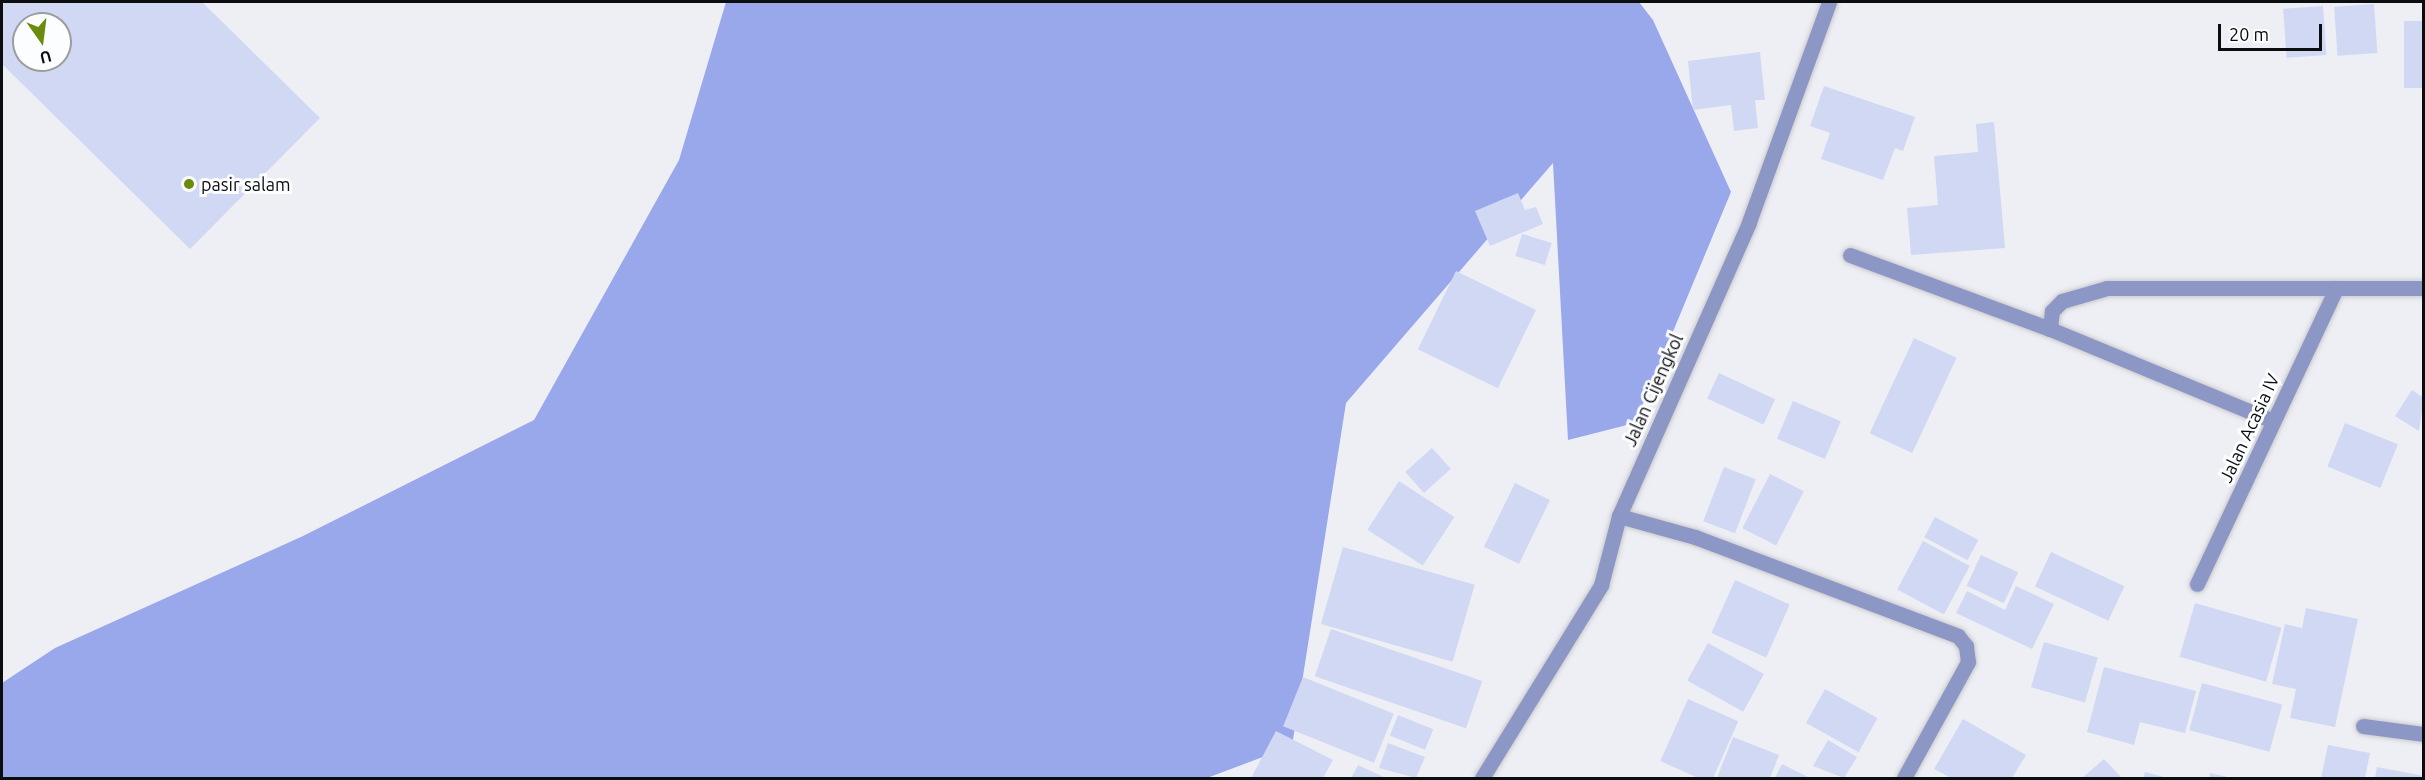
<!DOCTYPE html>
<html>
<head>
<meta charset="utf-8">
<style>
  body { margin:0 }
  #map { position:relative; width:2425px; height:780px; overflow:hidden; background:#eeeff4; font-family:Ubuntu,sans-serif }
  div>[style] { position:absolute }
  .forest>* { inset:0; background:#99a8eb }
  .building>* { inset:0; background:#d1d8f4; transform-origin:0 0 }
  .roads { filter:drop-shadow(0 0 2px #cacbcf) drop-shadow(0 0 2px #cacbcf) }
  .minor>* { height:15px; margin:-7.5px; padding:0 7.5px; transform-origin:7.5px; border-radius:7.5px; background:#8c97c6 }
  .dots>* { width:16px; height:16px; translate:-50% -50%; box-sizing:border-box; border:3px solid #fcfdfe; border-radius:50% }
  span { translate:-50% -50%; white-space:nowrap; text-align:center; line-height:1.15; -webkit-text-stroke:6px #fcfdfe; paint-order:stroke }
  .poi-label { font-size:18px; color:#0c0d0e }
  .left { translate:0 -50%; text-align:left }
  .street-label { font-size:18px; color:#0c0d0e }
  .frame { position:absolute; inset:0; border:3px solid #0c0d0e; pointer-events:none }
  .north { position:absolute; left:12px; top:12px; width:60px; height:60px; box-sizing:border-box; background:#fcfdfe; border:2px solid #9c9d9e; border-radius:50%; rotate:166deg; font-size:16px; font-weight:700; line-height:24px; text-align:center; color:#0c0d0e }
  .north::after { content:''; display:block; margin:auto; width:21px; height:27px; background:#6b8b0e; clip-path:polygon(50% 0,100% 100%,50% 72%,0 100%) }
  .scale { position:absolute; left:2218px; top:24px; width:104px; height:27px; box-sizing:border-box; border:3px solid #0c0d0e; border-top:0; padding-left:8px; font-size:18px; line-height:21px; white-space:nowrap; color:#0c0d0e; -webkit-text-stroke:4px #fcfdfe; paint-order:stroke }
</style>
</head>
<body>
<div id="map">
  <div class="forest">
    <div style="clip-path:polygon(726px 2px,1639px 2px,1653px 20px,1731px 192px,1635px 423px,1568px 440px,1553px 163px,1346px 403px,1292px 746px,1207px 778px,2px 778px,2px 683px,55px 648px,303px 536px,534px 420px,679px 160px)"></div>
  </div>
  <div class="building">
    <div style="clip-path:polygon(evenodd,2px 2px,202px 2px,320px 118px,190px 249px,2px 64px,2px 2px,24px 24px,60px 24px,60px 60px,24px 60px,24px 24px)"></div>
    <div style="left:2374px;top:4px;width:49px;height:40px;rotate:86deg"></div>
    <div style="left:2323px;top:6px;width:49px;height:40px;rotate:86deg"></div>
    <div style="left:2424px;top:21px;width:67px;height:20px;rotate:90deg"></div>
    <div style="clip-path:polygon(1760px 52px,1765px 100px,1755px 100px,1758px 128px,1734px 131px,1731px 105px,1693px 110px,1688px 61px)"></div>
    <div style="clip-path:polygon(1824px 86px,1915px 117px,1903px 151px,1895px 148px,1883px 180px,1821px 159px,1830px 133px,1810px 126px)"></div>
    <div style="clip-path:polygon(1994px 122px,2005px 248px,1911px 255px,1907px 208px,1938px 205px,1934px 156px,1978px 152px,1976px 124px)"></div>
    <div style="clip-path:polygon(1518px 193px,1525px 210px,1536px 207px,1543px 224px,1490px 246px,1475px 211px)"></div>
    <div style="left:1522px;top:234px;width:31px;height:23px;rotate:17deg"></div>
    <div style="left:1456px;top:271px;width:89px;height:87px;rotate:26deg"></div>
    <div style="left:1914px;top:338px;width:47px;height:105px;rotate:25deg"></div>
    <div style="left:1719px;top:373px;width:62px;height:28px;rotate:25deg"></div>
    <div style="clip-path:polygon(2412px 390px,2424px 398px,2419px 431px,2395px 416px)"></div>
    <div style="left:1793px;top:401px;width:52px;height:41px;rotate:23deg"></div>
    <div style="left:2345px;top:423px;width:57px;height:47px;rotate:22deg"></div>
    <div style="left:1432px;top:448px;width:28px;height:36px;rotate:48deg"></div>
    <div style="left:1724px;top:467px;width:34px;height:58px;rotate:21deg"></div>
    <div style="left:1770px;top:474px;width:38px;height:61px;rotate:27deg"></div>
    <div style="left:1399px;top:481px;width:66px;height:58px;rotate:33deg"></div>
    <div style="left:1515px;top:483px;width:39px;height:71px;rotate:26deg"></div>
    <div style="left:1935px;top:517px;width:49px;height:23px;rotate:28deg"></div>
    <div style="left:1923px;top:541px;width:53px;height:55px;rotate:28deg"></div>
    <div style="left:1343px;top:547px;width:137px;height:80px;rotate:16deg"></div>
    <div style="left:2051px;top:552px;width:81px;height:38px;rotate:25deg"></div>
    <div style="left:1981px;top:555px;width:41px;height:34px;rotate:25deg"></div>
    <div style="left:1735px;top:580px;width:60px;height:58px;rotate:24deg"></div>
    <div style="clip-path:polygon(2016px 586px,2054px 604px,2032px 649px,1956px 613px,1967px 591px,2005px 610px)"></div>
    <div style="left:2195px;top:603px;width:90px;height:56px;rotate:16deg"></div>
    <div style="clip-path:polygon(2306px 608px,2358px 619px,2335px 727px,2290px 718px,2296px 689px,2272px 684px,2285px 624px,2302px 628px)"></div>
    <div style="left:1331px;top:629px;width:160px;height:50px;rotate:19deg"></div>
    <div style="left:2044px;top:642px;width:56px;height:47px;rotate:16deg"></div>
    <div style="left:1708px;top:643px;width:64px;height:43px;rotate:29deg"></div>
    <div style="clip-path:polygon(2104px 667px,2196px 691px,2185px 733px,2140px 722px,2134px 745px,2087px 732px)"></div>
    <div style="left:1303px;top:677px;width:98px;height:53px;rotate:22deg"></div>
    <div style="left:2202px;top:683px;width:83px;height:49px;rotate:15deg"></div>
    <div style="left:1825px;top:689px;width:60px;height:39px;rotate:29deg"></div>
    <div style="left:1688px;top:699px;width:55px;height:68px;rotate:24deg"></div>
    <div style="left:1398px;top:715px;width:38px;height:22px;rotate:22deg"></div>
    <div style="clip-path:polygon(1963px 719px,2026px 755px,2012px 778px,1951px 778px,1934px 769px)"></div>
    <div style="clip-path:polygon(1276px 731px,1333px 760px,1323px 778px,1251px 778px)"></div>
    <div style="clip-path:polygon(1733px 737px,1779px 755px,1770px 778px,1717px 778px)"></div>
    <div style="clip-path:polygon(1828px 740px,1857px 757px,1844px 778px,1813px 766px)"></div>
    <div style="clip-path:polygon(1388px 743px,1425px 757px,1416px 778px,1379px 768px)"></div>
    <div style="clip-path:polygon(2328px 745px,2370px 753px,2365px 778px,2321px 778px)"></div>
    <div style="clip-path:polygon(2104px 759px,2122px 778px,2082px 778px)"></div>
    <div style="clip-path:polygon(1782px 764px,1810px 778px,1775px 778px)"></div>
    <div style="clip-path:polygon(1358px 765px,1386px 778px,1351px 778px)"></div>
    <div style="clip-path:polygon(2377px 767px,2424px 776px,2424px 778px,2375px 778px)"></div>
    <div style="clip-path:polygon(2145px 772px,2168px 778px,2143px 778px)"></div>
    <div style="clip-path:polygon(2210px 773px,2232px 778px,2209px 778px)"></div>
  </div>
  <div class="roads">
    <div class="minor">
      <div style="left:1850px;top:255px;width:213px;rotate:20.3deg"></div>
      <div style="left:2050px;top:329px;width:18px;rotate:-84deg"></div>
      <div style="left:2052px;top:311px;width:14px;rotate:-45deg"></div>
      <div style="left:2062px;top:301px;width:47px;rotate:-16.1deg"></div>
      <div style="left:2107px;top:288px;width:317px"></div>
      <div style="left:2050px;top:329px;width:241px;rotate:22.4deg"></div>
      <div style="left:1619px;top:516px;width:79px;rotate:15.4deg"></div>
      <div style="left:1695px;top:537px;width:281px;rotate:20.6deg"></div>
      <div style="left:1958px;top:636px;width:13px;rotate:51deg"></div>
      <div style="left:1966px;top:646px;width:16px;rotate:83deg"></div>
      <div style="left:1968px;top:662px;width:132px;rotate:118.9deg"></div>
      <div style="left:2197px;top:584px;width:327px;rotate:-64.8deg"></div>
      <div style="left:2363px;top:726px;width:62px;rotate:7.5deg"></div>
      <div style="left:1482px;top:778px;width:227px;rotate:-58.3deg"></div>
      <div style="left:1601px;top:585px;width:71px;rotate:-75.4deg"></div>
      <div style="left:1619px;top:516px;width:321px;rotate:-66.1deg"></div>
      <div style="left:1749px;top:222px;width:234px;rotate:-70deg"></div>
    </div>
  </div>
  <div class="dots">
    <div style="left:189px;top:184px;background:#6b8b0e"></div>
  </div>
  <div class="poi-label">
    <span class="left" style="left:201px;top:184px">pasir salam</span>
  </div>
  <div class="street-label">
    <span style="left:1653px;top:390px;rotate:-66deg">Jalan Cijengkol</span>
    <span style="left:2249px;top:428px;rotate:-65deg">Jalan Acasia IV</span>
  </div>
  <div class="frame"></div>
  <div class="north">U</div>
  <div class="scale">20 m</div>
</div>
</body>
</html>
